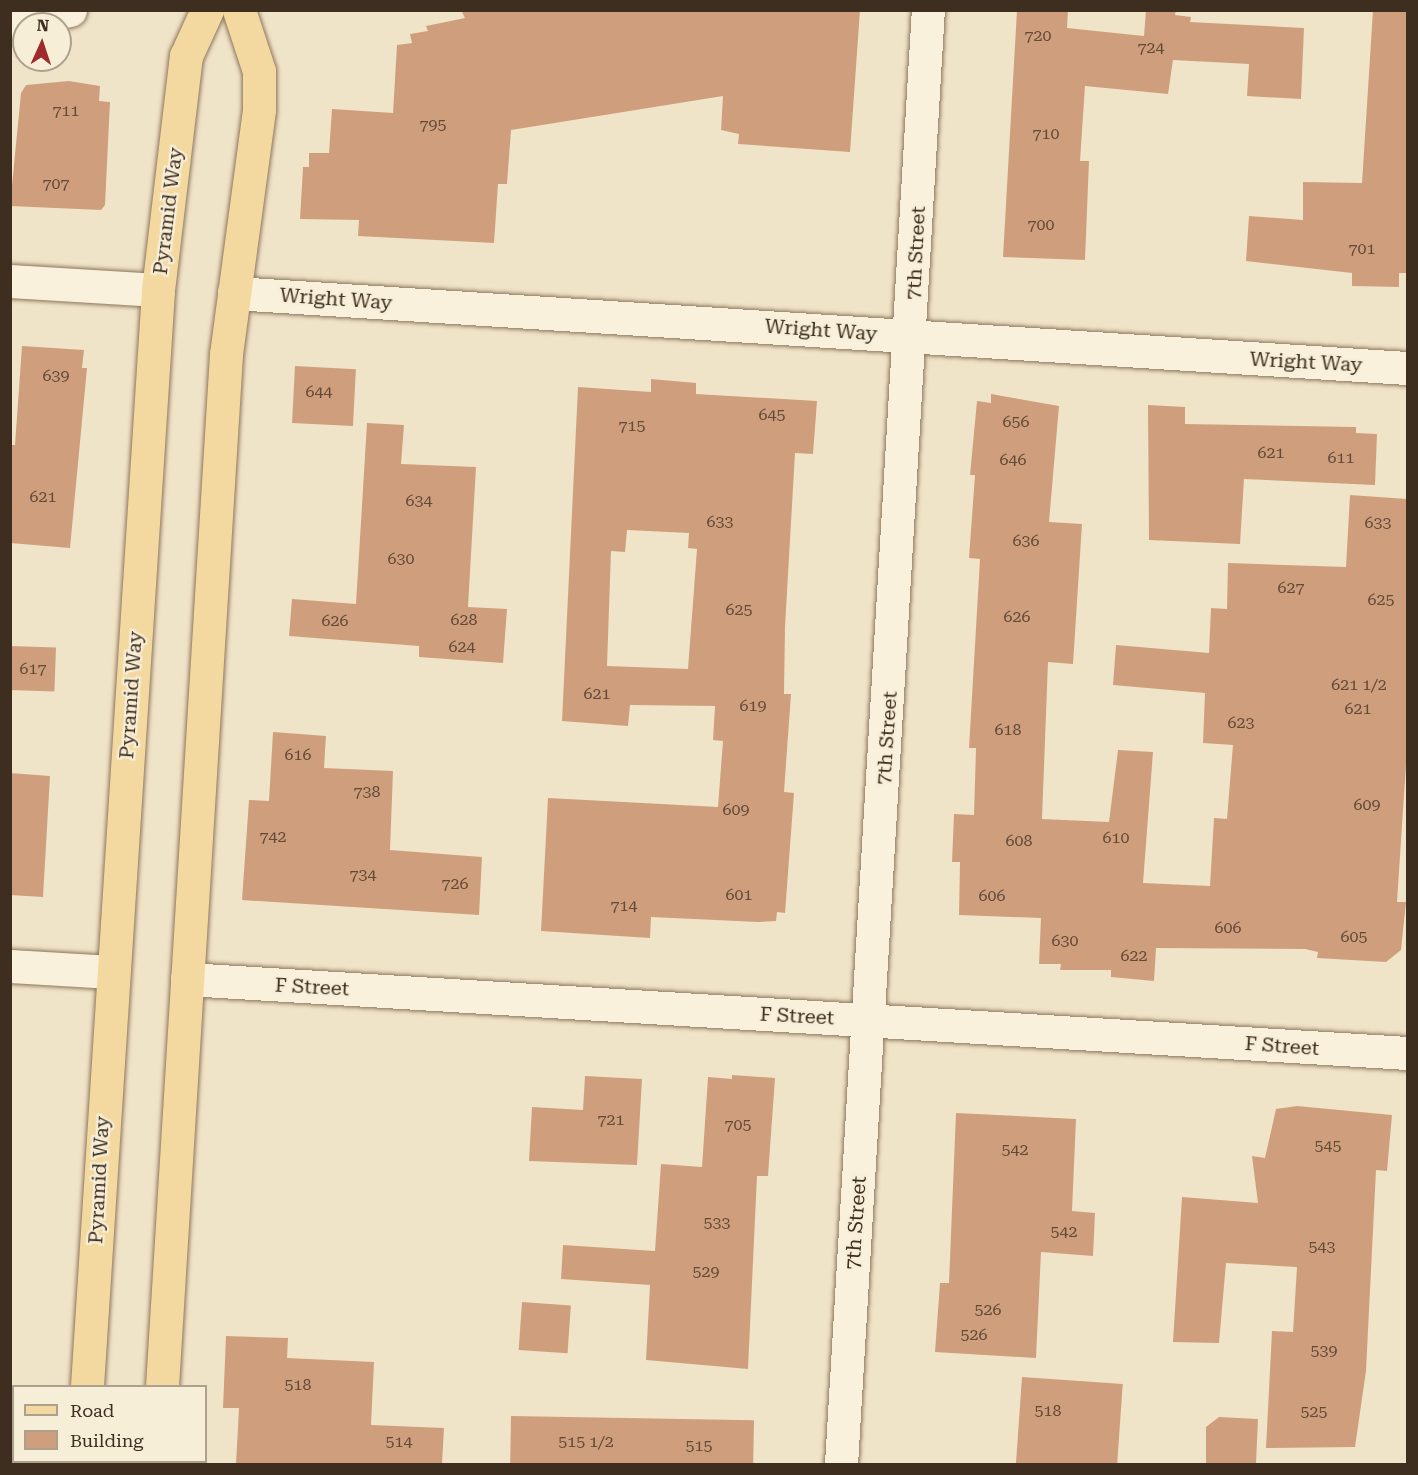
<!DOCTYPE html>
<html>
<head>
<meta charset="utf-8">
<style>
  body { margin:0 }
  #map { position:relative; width:1418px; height:1475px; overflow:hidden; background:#f0e4c8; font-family:"Roboto Serif",serif }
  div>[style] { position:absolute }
  .building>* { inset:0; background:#cf9f7d; transform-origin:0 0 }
  .roads { filter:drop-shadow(0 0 2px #8d765c) drop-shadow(0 0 2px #8d765c) }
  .street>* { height:33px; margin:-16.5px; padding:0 16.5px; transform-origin:16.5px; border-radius:16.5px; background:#faf1dc }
  .secondary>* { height:33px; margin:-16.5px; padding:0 16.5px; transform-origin:16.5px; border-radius:16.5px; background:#faf1dc }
  .primary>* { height:33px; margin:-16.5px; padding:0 16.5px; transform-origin:16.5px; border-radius:16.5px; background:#f3d9a0 }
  span { translate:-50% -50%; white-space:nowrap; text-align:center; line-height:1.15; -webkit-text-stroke:4.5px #f7eed8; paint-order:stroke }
  .number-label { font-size:16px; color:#624a37 }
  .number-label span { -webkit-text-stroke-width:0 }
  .street-label { font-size:20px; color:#3d2e20 }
  .frame { position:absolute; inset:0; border:12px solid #3d2e20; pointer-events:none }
  .legend { position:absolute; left:12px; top:1385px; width:195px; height:78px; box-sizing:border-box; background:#f7eed8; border:2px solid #ada18e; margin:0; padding:8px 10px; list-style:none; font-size:18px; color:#3d2e20 }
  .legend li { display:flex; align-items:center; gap:12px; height:30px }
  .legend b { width:30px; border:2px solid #ada18e }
  .north { position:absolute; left:12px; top:12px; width:60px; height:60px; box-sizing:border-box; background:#f7eed8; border:2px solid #ada18e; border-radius:50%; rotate:3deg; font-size:16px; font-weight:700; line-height:24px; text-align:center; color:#3d2e20 }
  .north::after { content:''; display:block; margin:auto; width:21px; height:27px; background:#9e2a2b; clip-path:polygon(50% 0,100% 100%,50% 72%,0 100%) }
</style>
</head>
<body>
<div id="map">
  <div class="building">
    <div style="clip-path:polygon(461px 10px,860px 10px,850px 152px,738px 144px,739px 134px,721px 130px,723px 96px,511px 130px,507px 184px,498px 184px,494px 243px,358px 236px,359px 220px,300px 219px,303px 167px,309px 167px,309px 153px,329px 153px,332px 109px,393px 113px,397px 45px,412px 43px,410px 34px,428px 31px,426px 26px,465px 18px)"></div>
    <div style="clip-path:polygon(1017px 10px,1068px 10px,1067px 28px,1144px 36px,1146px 10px,1176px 10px,1175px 15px,1191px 17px,1190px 22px,1304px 28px,1301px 99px,1247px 96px,1249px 64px,1173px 60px,1168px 94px,1085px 86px,1080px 161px,1089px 161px,1085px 260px,1003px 257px)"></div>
    <div style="clip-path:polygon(1373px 10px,1407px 10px,1407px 273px,1399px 273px,1399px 287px,1352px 286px,1352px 273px,1246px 261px,1249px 216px,1303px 220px,1303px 182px,1362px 183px)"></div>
    <div style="clip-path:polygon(69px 81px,100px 86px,99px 101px,110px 102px,105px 205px,101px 210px,10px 206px,21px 93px,26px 85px)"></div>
    <div style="clip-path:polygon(22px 346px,84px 350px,82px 368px,87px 368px,70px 548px,10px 543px,10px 445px,15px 445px)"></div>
    <div style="left:295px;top:366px;width:61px;height:57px;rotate:3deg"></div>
    <div style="clip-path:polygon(evenodd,651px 379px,696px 383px,696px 394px,817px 401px,813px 454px,795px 453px,785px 627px,784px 694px,791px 694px,784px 792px,794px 793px,785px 913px,777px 912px,776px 921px,758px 922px,651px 917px,650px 938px,541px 931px,548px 798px,718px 807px,723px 741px,713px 740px,715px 706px,630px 705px,628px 726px,562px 721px,578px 387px,651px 392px,651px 379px,627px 530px,689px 533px,688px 548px,697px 549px,688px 669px,607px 666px,611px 551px,625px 552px,627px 530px)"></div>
    <div style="clip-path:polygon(991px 394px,1059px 406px,1049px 522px,1082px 524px,1073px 664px,1048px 662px,1042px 819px,1109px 822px,1118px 750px,1153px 752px,1143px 883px,1210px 886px,1214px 818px,1227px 819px,1233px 745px,1203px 743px,1205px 693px,1113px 685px,1116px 645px,1209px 653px,1211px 608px,1227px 609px,1228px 563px,1346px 567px,1350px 495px,1407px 499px,1406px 765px,1397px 902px,1406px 902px,1401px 950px,1386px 962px,1317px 958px,1318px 952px,1305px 949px,1156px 948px,1154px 981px,1111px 977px,1111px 970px,1060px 970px,1061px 964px,1039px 964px,1041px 918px,959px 915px,960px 862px,952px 862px,954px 814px,974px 815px,976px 748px,969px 748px,980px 559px,969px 558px,975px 475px,970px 475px,977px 401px,991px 403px)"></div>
    <div style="clip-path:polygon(1148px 405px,1185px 407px,1185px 424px,1356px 427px,1356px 433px,1377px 434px,1375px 485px,1244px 479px,1240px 544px,1149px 540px)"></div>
    <div style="clip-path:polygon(367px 423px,404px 425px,401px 464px,476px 467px,468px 607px,507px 609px,503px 663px,419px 657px,419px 646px,289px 636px,292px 599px,356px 604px)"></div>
    <div style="left:10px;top:646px;width:46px;height:44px;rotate:2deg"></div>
    <div style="clip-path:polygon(273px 732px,326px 736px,324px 768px,393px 771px,390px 850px,482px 857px,479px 915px,242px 900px,249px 800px,269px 801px)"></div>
    <div style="clip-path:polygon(10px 773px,50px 776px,43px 897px,10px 895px)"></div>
    <div style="clip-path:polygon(732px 1075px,775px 1078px,768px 1176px,757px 1176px,748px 1369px,646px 1360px,650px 1285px,561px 1279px,563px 1245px,655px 1251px,661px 1164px,702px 1167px,708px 1077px,732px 1079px)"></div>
    <div style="clip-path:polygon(585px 1076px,642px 1079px,637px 1165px,529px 1161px,532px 1107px,583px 1110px)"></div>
    <div style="clip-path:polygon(1297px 1106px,1392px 1115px,1387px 1171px,1376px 1170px,1366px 1371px,1355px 1447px,1266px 1448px,1272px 1331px,1293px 1332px,1297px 1267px,1226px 1263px,1219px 1343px,1173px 1342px,1182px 1197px,1258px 1203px,1252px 1156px,1265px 1158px,1276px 1109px)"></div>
    <div style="clip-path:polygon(956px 1113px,1076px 1119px,1072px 1211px,1095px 1213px,1093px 1256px,1041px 1252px,1036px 1358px,935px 1352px,940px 1283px,949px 1283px)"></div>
    <div style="left:522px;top:1302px;width:49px;height:48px;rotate:4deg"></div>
    <div style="clip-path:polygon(226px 1336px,288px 1338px,287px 1358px,374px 1362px,371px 1425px,444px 1428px,442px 1464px,236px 1464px,239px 1408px,223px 1408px)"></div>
    <div style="left:1022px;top:1377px;width:101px;height:87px;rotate:4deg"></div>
    <div style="left:511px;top:1416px;width:243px;height:48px;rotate:1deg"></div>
    <div style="clip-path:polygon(1219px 1417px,1258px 1419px,1256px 1464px,1206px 1464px,1206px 1427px)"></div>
  </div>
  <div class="roads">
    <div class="street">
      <div style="left:10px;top:281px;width:148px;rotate:3.5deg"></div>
      <div style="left:234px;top:293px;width:1176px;rotate:3.66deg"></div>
      <div style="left:10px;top:966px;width:102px;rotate:3.4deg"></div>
      <div style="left:187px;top:979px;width:1223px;rotate:3.47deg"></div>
      <div style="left:841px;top:1464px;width:1457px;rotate:-86.58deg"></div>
    </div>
    <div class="secondary">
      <div style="left:10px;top:21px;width:61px;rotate:-10.4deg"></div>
    </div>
    <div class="primary">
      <div style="left:87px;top:1386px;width:1098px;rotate:-86.29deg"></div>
      <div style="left:158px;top:290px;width:236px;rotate:-83.2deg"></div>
      <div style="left:186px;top:56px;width:51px;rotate:-65.5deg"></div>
      <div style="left:162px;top:1386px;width:1034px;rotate:-86.45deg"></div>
      <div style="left:226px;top:354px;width:247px;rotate:-82.3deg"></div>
      <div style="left:259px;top:109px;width:38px;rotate:-90deg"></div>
      <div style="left:259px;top:71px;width:64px;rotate:-108.2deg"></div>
      <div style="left:82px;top:1464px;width:2px;rotate:-90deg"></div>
      <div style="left:158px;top:1464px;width:2px;rotate:-90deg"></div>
    </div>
  </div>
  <div class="number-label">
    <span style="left:1038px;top:36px">720</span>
    <span style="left:1151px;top:48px">724</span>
    <span style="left:66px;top:111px">711</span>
    <span style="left:433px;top:125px">795</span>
    <span style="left:1046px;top:134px">710</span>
    <span style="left:56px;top:184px">707</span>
    <span style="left:1041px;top:225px">700</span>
    <span style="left:1362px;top:249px">701</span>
    <span style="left:56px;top:376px">639</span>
    <span style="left:319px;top:392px">644</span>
    <span style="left:772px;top:415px">645</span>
    <span style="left:1016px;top:422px">656</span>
    <span style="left:632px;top:426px">715</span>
    <span style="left:1271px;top:453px">621</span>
    <span style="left:1341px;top:458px">611</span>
    <span style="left:1013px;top:460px">646</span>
    <span style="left:43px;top:497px">621</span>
    <span style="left:419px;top:501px">634</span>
    <span style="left:720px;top:522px">633</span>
    <span style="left:1378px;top:523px">633</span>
    <span style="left:1026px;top:541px">636</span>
    <span style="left:401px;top:559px">630</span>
    <span style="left:1291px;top:588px">627</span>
    <span style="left:1381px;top:600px">625</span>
    <span style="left:739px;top:610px">625</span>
    <span style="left:1017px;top:617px">626</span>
    <span style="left:464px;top:620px">628</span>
    <span style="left:335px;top:621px">626</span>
    <span style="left:462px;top:647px">624</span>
    <span style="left:33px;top:669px">617</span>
    <span style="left:1359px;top:685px">621 1/2</span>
    <span style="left:597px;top:694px">621</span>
    <span style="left:753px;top:706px">619</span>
    <span style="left:1358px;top:709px">621</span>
    <span style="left:1241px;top:723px">623</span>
    <span style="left:1008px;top:730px">618</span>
    <span style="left:298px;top:755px">616</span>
    <span style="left:367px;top:792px">738</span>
    <span style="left:1367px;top:805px">609</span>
    <span style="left:736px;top:810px">609</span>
    <span style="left:273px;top:837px">742</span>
    <span style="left:1116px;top:838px">610</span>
    <span style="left:1019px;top:841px">608</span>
    <span style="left:363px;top:875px">734</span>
    <span style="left:455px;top:884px">726</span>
    <span style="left:739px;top:895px">601</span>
    <span style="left:992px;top:896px">606</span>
    <span style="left:624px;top:906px">714</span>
    <span style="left:1228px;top:928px">606</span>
    <span style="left:1354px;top:937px">605</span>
    <span style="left:1065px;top:941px">630</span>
    <span style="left:1134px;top:956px">622</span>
    <span style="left:611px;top:1120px">721</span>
    <span style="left:738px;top:1125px">705</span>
    <span style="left:1328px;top:1146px">545</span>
    <span style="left:1015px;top:1150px">542</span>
    <span style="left:717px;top:1223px">533</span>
    <span style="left:1064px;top:1232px">542</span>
    <span style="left:1322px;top:1247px">543</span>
    <span style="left:706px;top:1272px">529</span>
    <span style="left:988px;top:1310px">526</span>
    <span style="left:974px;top:1335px">526</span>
    <span style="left:1324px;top:1351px">539</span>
    <span style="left:298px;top:1385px">518</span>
    <span style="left:1048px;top:1411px">518</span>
    <span style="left:1314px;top:1412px">525</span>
    <span style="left:399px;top:1442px">514</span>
    <span style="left:586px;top:1442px">515 1/2</span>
    <span style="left:699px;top:1446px">515</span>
  </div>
  <div class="street-label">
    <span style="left:168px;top:211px;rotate:-83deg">Pyramid Way</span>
    <span style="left:916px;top:253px;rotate:-87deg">7th Street</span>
    <span style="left:336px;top:299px;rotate:4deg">Wright Way</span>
    <span style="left:821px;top:330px;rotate:4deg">Wright Way</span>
    <span style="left:1306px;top:362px;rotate:3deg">Wright Way</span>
    <span style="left:131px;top:695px;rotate:-86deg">Pyramid Way</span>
    <span style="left:887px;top:738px;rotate:-86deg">7th Street</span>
    <span style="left:312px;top:987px;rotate:3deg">F Street</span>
    <span style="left:797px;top:1016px;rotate:3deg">F Street</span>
    <span style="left:1282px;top:1046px;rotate:4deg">F Street</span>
    <span style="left:99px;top:1180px;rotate:-87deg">Pyramid Way</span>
    <span style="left:856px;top:1223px;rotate:-86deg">7th Street</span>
  </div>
  <div class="frame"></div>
  <ul class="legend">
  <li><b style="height:8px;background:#f3d9a0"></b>Road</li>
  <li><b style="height:16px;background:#cf9f7d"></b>Building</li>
  </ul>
  <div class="north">N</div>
</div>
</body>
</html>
